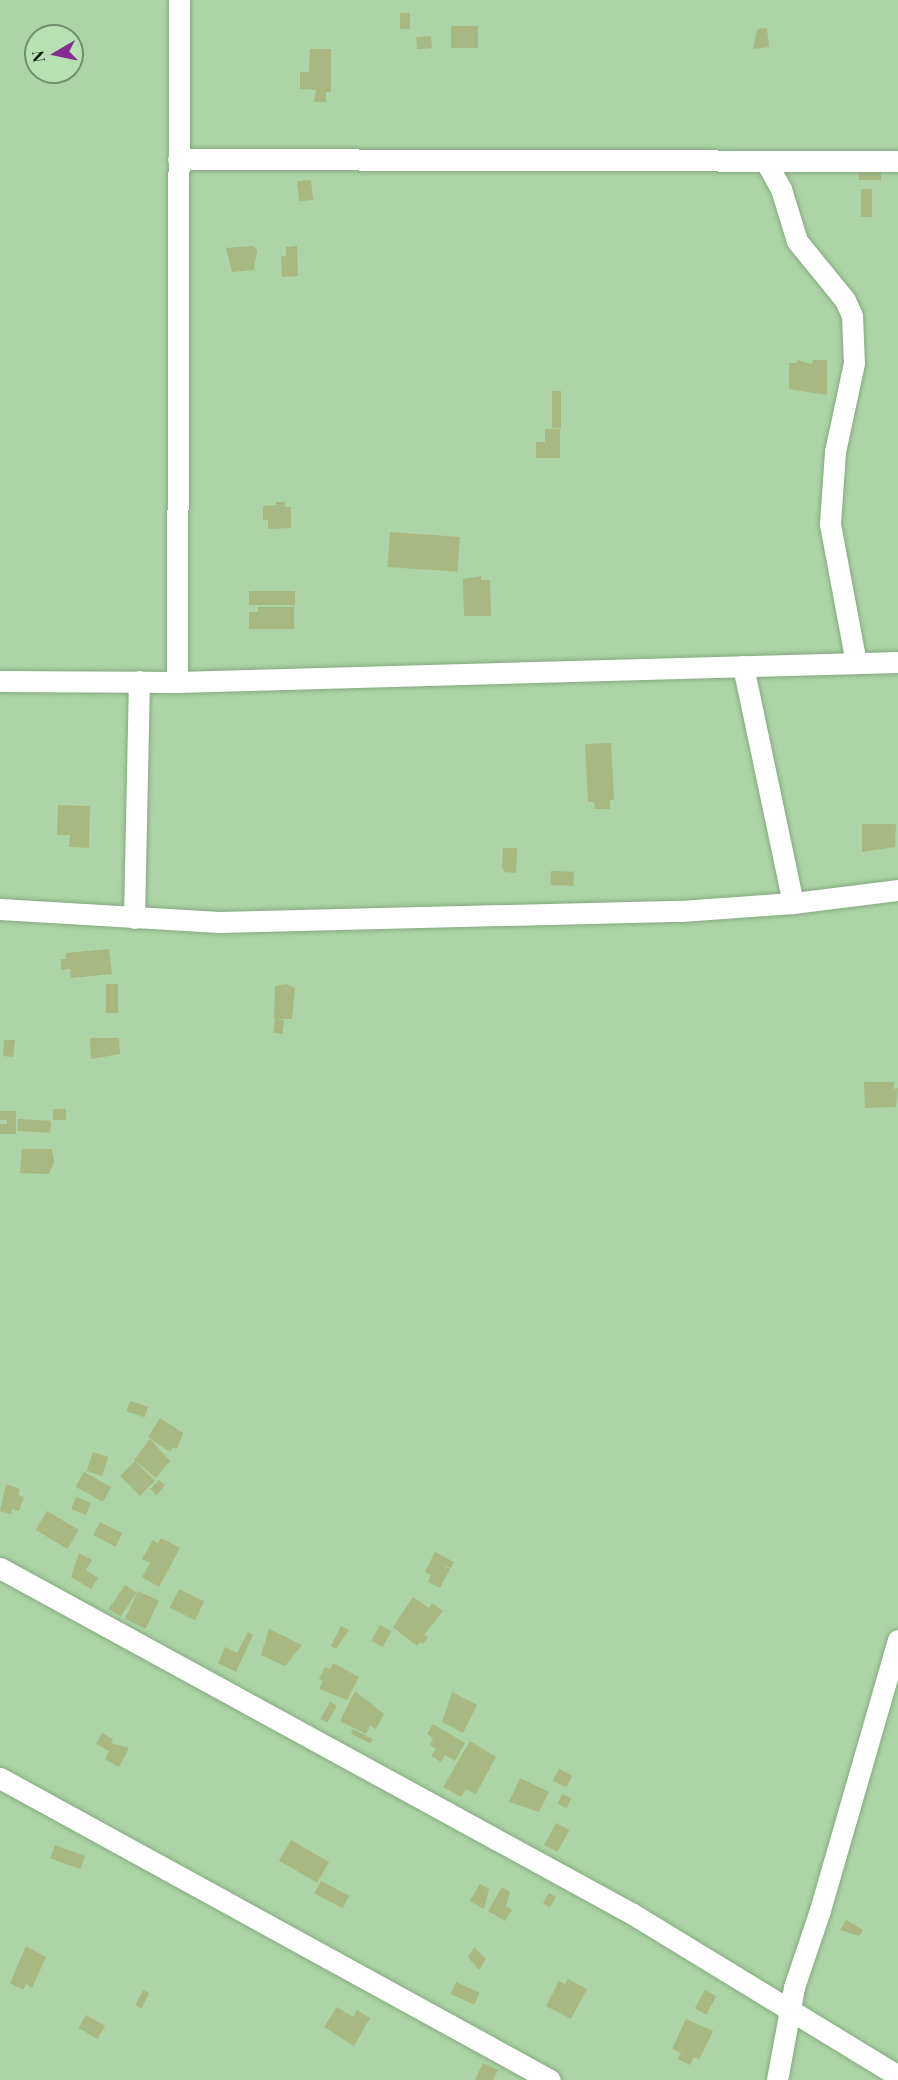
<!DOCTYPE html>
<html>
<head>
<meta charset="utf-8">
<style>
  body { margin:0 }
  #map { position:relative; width:898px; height:2080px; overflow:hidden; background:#acd4a6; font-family:"Playfair Display",serif }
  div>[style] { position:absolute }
  .building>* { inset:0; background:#a8b882; transform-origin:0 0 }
  .roads { filter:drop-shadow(0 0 2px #83aa7e) drop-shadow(0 0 2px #83aa7e) }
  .street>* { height:21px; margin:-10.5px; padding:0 10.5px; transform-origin:10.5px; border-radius:10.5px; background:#fff }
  span { translate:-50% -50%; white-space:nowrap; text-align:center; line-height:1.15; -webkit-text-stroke:4.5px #b8e1b3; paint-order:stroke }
  .north { position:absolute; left:24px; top:24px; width:60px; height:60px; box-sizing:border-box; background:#b8e1b3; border:2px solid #708f6d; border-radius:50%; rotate:261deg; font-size:16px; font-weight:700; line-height:24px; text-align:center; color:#051304 }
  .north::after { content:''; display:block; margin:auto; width:21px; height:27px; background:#862a95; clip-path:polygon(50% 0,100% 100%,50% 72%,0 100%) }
</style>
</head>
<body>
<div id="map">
  <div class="building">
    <div style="left:400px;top:13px;width:10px;height:16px"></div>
    <div style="left:451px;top:26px;width:27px;height:22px"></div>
    <div style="clip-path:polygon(767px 28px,769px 47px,753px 49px,757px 29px)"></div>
    <div style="left:431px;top:36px;width:12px;height:15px;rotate:85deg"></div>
    <div style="clip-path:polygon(310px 49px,331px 49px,331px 92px,326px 92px,326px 102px,314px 102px,316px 90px,300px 89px,300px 72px,309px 72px)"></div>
    <div style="left:859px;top:168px;width:22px;height:12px"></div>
    <div style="left:311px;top:180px;width:20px;height:14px;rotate:84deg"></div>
    <div style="left:872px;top:189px;width:28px;height:11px;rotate:90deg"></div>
    <div style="clip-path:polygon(253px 246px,257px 250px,254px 270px,232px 272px,226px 248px)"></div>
    <div style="clip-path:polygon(297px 246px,298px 276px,282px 277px,281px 256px,286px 256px,286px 247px)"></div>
    <div style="clip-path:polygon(797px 360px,812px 364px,813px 360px,827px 360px,827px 395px,789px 389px,789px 363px,797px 363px)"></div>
    <div style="left:552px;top:391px;width:9px;height:37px"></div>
    <div style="clip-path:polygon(545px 429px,560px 429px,560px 458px,536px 458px,536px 442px,545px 442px)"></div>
    <div style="clip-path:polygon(276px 502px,285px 502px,285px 507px,291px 507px,291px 528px,268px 529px,268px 520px,263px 520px,263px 506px,276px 505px)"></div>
    <div style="left:390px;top:532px;width:70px;height:35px;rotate:4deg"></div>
    <div style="clip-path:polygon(481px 576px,481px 580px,490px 580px,491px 616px,464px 616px,463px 579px)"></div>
    <div style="left:295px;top:591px;width:14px;height:46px;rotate:90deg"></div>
    <div style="clip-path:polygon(258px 607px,294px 607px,294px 629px,249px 629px,249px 612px,258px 612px)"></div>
    <div style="clip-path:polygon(611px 743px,614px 800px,610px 800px,610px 809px,595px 809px,594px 802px,588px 802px,585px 744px)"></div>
    <div style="clip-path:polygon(58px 805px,90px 806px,89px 848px,69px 847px,70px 835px,57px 835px)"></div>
    <div style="clip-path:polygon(862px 824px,896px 824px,895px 847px,862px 852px)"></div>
    <div style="clip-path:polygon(503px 848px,517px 848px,516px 873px,505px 872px,502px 867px)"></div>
    <div style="left:551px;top:871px;width:23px;height:14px;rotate:2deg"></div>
    <div style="clip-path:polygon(109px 949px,112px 974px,71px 978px,70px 969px,61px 970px,61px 959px,66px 959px,66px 953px)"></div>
    <div style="left:106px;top:984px;width:12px;height:29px"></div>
    <div style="clip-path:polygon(286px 984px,295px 988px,292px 1019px,274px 1019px,275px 986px)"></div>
    <div style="left:275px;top:1019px;width:9px;height:14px;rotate:6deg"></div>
    <div style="clip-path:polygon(90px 1038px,119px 1038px,120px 1054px,91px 1059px)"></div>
    <div style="clip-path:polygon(4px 1040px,15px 1040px,13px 1057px,3px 1056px)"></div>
    <div style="clip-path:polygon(864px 1082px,894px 1082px,894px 1089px,898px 1088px,896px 1107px,865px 1108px)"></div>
    <div style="left:66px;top:1109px;width:11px;height:13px;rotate:90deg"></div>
    <div style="clip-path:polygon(0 1111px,16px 1111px,16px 1134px,0 1134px,0 1124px,7px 1124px,7px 1120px,0 1120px)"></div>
    <div style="left:18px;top:1119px;width:33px;height:12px;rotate:3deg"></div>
    <div style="clip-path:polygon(22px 1149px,52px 1149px,54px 1162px,49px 1174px,20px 1173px)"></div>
    <div style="left:130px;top:1401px;width:19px;height:11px;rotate:18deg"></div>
    <div style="clip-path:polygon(160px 1418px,183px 1433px,177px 1449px,173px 1447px,170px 1452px,148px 1437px)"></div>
    <div style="clip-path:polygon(150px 1439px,170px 1461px,156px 1478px,134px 1460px)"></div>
    <div style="left:93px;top:1452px;width:16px;height:20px;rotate:18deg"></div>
    <div style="left:135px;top:1461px;width:28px;height:21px;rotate:45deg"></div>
    <div style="left:84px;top:1472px;width:31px;height:17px;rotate:29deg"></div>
    <div style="clip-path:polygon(159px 1480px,165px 1485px,157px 1495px,150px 1489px)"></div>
    <div style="clip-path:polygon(6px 1484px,20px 1489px,18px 1495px,24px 1497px,19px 1511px,12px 1509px,11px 1514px,0 1511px)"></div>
    <div style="left:76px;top:1497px;width:16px;height:13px;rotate:22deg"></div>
    <div style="left:47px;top:1511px;width:37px;height:22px;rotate:31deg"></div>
    <div style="left:100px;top:1522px;width:25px;height:15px;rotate:27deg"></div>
    <div style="clip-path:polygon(161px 1538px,180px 1548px,159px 1587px,142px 1577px,150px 1563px,142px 1559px,153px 1540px,158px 1543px)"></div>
    <div style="clip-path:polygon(435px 1552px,454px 1562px,451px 1568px,444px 1566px,450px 1569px,440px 1588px,428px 1582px,431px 1575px,425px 1572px)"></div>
    <div style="clip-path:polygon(79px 1553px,92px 1560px,86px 1570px,98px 1578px,91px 1589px,71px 1577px)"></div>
    <div style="left:125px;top:1585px;width:14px;height:29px;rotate:34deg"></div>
    <div style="left:179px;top:1589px;width:28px;height:21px;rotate:26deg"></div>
    <div style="left:138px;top:1591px;width:23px;height:31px;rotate:25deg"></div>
    <div style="clip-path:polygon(413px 1597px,429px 1608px,432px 1603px,443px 1611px,424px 1635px,428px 1637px,423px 1644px,420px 1642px,417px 1646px,393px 1627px)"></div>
    <div style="left:380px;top:1625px;width:13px;height:18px;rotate:29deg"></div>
    <div style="clip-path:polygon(341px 1626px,349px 1630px,336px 1649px,331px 1646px)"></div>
    <div style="clip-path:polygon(269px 1629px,302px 1645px,285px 1666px,261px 1655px)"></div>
    <div style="clip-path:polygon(248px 1632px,253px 1635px,236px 1672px,218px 1663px,225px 1647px,237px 1653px)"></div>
    <div style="clip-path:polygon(333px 1663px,359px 1677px,347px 1700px,319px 1689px,323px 1681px,319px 1679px,325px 1667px,330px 1669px)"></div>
    <div style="clip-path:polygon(355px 1691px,384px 1714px,376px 1729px,370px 1726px,366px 1734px,340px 1721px)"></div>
    <div style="clip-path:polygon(452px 1692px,477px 1705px,463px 1733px,442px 1722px)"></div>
    <div style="left:330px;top:1702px;width:8px;height:19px;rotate:30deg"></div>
    <div style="clip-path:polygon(433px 1724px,465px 1743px,455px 1761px,445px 1755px,441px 1762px,431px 1756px,436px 1749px,430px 1745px,433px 1738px,427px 1734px)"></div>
    <div style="left:353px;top:1729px;width:22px;height:5px;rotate:27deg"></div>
    <div style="clip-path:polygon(102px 1733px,113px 1739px,111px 1743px,129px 1748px,119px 1767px,105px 1759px,109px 1751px,96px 1744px)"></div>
    <div style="clip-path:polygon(470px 1741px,496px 1757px,476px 1794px,466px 1789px,461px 1797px,443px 1787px)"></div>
    <div style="left:559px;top:1769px;width:15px;height:13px;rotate:28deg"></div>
    <div style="clip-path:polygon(520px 1778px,549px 1792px,539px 1812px,509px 1802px)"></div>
    <div style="left:562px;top:1794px;width:10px;height:11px;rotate:24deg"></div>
    <div style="left:556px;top:1823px;width:15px;height:25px;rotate:28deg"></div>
    <div style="left:291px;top:1840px;width:44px;height:24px;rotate:30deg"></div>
    <div style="left:55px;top:1845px;width:32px;height:14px;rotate:20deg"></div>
    <div style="left:321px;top:1881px;width:32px;height:14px;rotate:28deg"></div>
    <div style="clip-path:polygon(480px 1884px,489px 1889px,484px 1909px,470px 1901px)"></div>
    <div style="clip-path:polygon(502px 1887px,510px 1892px,506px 1906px,512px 1910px,505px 1921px,488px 1911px)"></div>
    <div style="left:549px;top:1893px;width:8px;height:12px;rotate:30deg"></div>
    <div style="clip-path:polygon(846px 1920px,863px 1930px,859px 1936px,840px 1930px)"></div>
    <div style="clip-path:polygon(26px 1946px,46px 1957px,32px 1988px,26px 1984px,23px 1990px,10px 1983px)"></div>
    <div style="clip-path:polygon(474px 1947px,486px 1959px,479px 1970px,468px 1957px)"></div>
    <div style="clip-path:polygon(568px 1979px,587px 1989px,571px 2019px,546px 2006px,559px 1981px,565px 1984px)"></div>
    <div style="left:456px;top:1982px;width:26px;height:13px;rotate:25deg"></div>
    <div style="left:143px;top:1990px;width:7px;height:17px;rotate:27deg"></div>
    <div style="left:705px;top:1990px;width:13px;height:21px;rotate:29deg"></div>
    <div style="clip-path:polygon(337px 2007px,353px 2017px,357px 2010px,370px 2018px,354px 2046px,324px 2027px)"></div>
    <div style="left:86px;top:2015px;width:22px;height:15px;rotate:30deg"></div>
    <div style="clip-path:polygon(686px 2019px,713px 2031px,699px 2060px,694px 2057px,690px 2065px,678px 2059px,681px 2053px,672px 2049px)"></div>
    <div style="clip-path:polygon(483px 2063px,498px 2070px,493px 2080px,475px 2080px)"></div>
  </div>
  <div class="roads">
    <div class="street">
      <div style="left:178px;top:159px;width:720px;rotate:0.16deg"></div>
      <div style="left:766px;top:162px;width:31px;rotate:61deg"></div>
      <div style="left:781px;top:189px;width:54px;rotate:72.9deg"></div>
      <div style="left:797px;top:241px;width:76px;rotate:50.9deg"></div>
      <div style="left:845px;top:300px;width:17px;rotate:66deg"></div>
      <div style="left:852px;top:316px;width:47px;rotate:87.6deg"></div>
      <div style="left:854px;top:363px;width:91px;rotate:102.1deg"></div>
      <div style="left:835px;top:452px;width:72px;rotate:94deg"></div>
      <div style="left:830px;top:524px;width:141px;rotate:79.4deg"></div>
      <div style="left:743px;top:666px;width:242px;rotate:78.1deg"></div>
      <div style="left:0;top:681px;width:177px;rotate:0.3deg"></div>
      <div style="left:177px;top:682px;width:721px;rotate:-1.59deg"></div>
      <div style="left:177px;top:682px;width:682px;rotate:-89.83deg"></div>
      <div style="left:0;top:909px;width:219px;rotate:3.4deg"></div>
      <div style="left:219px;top:922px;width:462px;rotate:-1.4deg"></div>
      <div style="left:681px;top:911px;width:112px;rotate:-4.1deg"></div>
      <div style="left:793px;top:903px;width:106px;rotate:-7.1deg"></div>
      <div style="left:134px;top:918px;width:237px;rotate:-88.8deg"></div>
      <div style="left:0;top:1568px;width:719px;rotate:28.67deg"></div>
      <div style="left:631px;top:1913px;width:313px;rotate:31.4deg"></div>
      <div style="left:0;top:1778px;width:627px;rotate:28.77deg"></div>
      <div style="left:777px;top:2080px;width:95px;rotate:-79.6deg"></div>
      <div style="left:794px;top:1987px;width:81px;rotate:-71.3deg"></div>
      <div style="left:820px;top:1910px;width:281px;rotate:-73.9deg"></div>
    </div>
  </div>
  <div class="north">N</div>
</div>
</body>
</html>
